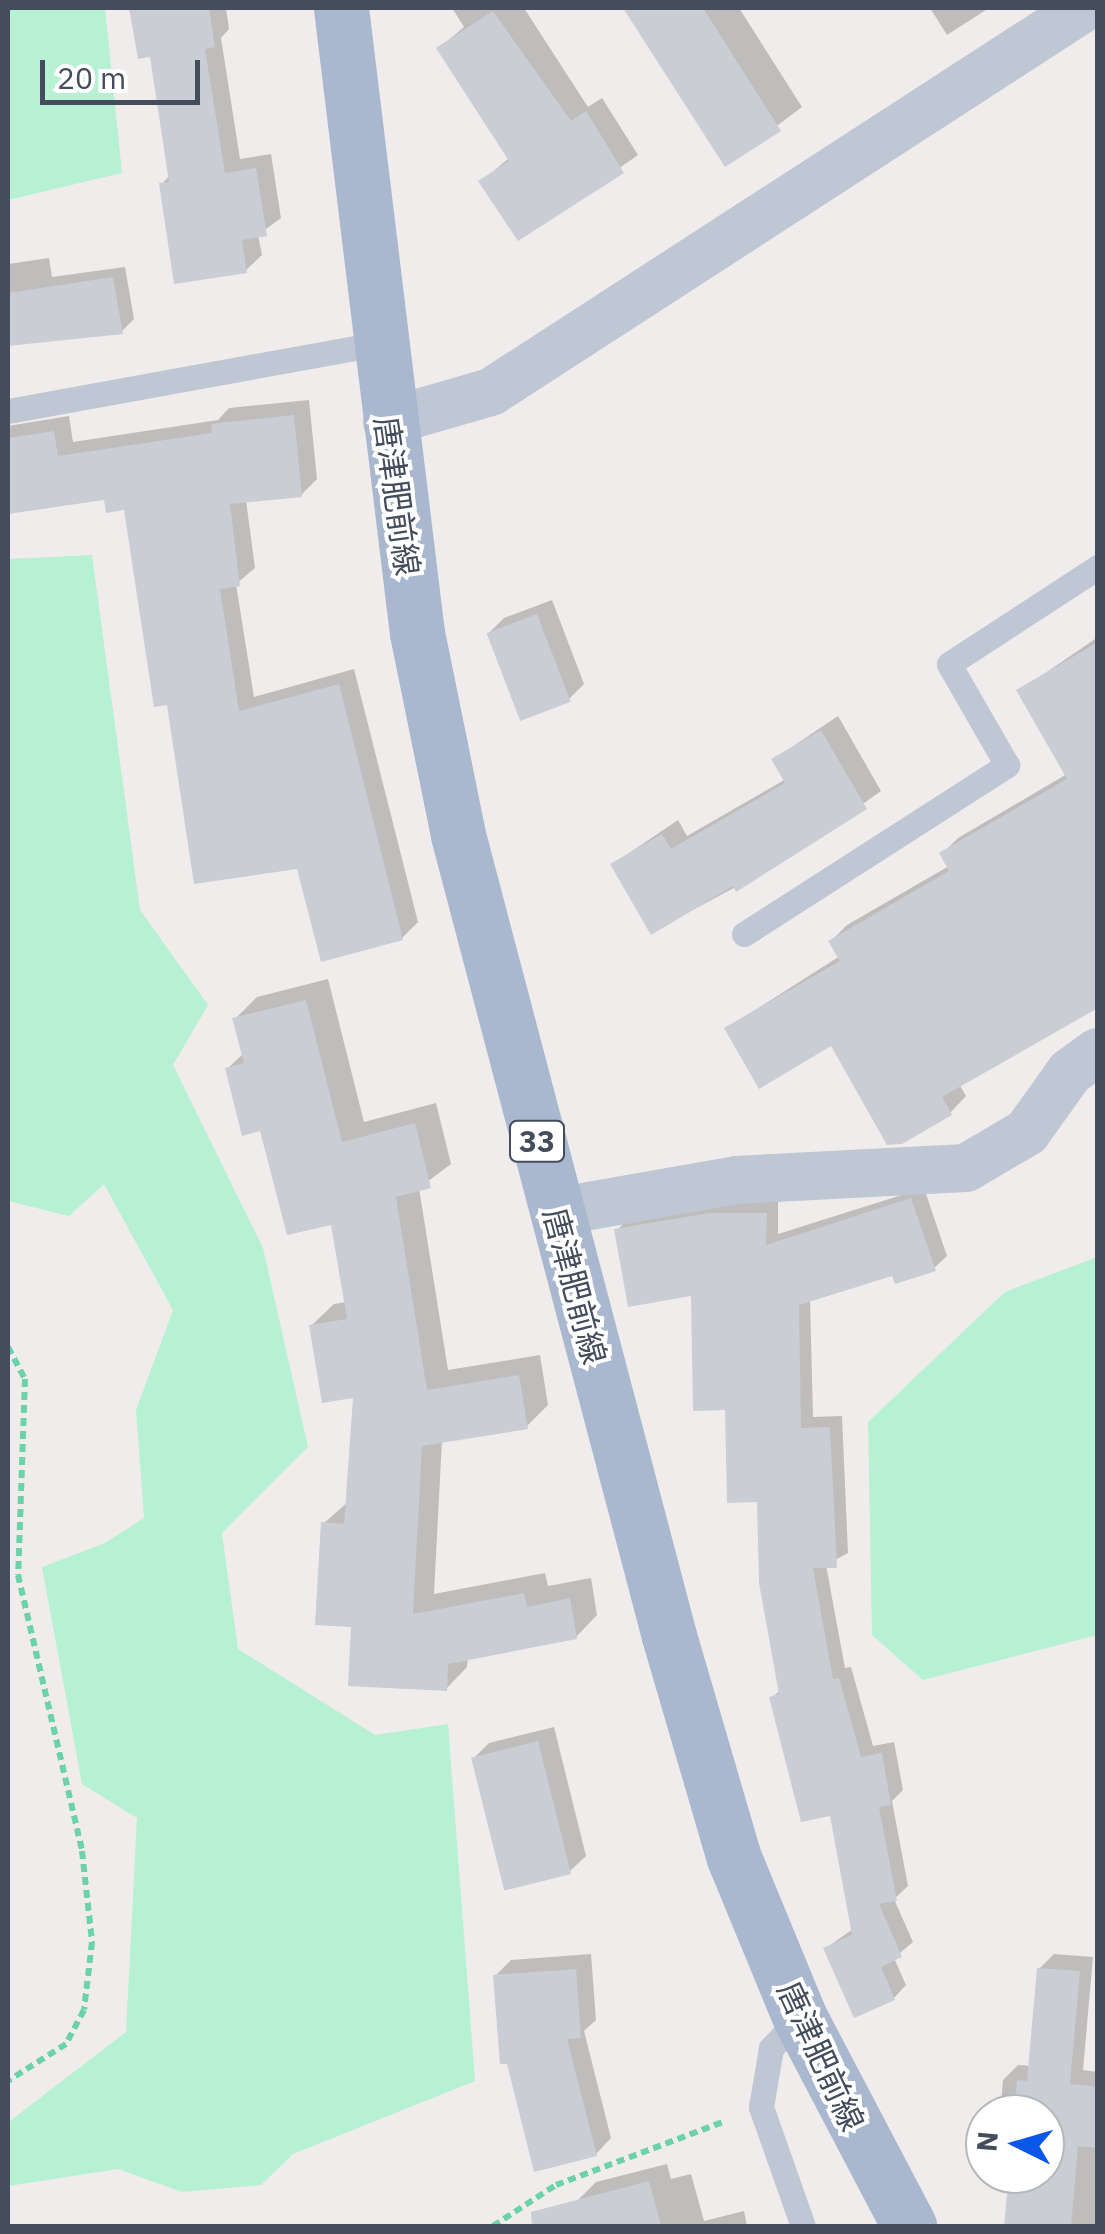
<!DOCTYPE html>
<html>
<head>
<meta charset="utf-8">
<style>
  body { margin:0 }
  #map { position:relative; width:1105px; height:2234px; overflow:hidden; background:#efeceb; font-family:"IBM Plex Sans","Noto Sans JP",sans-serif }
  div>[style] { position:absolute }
  .green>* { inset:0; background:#b5f1d2 }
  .shadow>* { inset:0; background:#0003 }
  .building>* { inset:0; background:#cacdd4; transform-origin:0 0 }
  .path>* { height:6px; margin-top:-3px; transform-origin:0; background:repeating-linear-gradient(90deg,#6bd2a9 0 8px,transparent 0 13px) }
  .lane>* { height:25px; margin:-12.5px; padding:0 12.5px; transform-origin:12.5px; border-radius:12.5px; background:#bec7d3 }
  .street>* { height:48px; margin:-24px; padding:0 24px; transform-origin:24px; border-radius:24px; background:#bec7d3 }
  .primary>* { height:55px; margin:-27.5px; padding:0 27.5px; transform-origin:27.5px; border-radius:27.5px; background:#a9b8ce }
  span { translate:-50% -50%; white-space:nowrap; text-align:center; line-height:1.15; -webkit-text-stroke:8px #fff; paint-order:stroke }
  .shield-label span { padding:2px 8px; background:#fff; border:2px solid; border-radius:8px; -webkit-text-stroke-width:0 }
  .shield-label { font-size:30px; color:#434d5b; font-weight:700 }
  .street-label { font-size:32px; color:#434d5b }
  .frame { position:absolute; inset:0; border:10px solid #434d5b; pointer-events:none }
  .north { position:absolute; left:965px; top:2094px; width:100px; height:100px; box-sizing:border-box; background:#fff; border:2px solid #b4b8bd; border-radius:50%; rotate:275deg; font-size:28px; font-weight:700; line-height:40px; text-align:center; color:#434d5b }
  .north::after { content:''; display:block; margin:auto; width:35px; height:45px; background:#0b57e9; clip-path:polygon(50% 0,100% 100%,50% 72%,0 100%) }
  .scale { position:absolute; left:40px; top:60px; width:160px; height:45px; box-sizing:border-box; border:5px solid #434d5b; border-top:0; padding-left:12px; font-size:30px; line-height:35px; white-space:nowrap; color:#434d5b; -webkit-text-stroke:8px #fff; paint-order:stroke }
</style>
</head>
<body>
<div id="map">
  <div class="green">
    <div style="clip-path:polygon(8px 8px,105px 8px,122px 173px,8px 200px)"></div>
    <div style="clip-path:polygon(92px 555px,140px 910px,208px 1005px,173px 1065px,263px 1248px,308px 1447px,222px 1533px,238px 1649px,375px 1735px,448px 1724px,475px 2081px,293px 2154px,261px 2185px,182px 2192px,118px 2169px,8px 2186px,10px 2121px,126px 2032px,137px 1818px,82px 1784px,42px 1567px,105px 1543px,144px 1518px,136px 1410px,173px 1310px,104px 1184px,69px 1216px,8px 1201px,8px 559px)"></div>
    <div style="clip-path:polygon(1097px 1257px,1097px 1635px,923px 1680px,872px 1635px,868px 1422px,1005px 1292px)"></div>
  </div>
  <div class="shadow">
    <div style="clip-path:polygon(132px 8px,226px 8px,229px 29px,221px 38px,240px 159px,271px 154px,281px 218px,258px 235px,262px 255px,246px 270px,162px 184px,170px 175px,152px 55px,140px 56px)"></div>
    <div style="clip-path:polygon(452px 8px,524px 8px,588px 107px,602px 98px,638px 155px,519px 238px,482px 181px,509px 158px,439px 48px,464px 27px)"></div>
    <div style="clip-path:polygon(626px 8px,739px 8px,802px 107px,726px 164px)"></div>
    <div style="clip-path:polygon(930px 8px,989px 8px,947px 35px)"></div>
    <div style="clip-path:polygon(49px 258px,52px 277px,125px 267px,134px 319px,121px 332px,8px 344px,8px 264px)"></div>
    <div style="clip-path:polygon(309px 400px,317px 479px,301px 495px,246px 500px,255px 568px,236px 584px,254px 697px,354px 669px,418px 922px,402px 938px,299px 866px,169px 702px,126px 507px,106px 497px,8px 512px,8px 426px,69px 416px,73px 442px,218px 420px,229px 408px)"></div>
    <div style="clip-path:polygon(552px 600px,584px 684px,569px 699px,488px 634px,504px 618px)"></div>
    <div style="clip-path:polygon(1098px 637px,1098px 1005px,959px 1084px,966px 1096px,950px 1113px,832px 1043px,727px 1028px,840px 956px,831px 941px,847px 925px,949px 866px,942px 854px,958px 838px,1067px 774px,1019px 691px)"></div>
    <div style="clip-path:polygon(838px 716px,881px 791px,780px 863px,652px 932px,613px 864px,678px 820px,687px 836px,786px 779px,774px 759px)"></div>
    <div style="clip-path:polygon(328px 979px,364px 1122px,436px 1103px,451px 1164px,419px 1188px,448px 1370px,540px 1355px,548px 1405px,527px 1426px,442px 1440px,434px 1594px,545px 1573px,548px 1586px,591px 1578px,597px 1615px,576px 1637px,468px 1657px,467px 1667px,446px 1689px,354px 1624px,323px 1524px,348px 1502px,355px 1395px,312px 1325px,334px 1304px,346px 1302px,333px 1222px,262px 1128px,228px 1068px,244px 1053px,235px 1019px,257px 997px)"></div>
    <div style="clip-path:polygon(924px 1188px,947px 1256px,934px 1268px,894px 1272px,810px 1299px,813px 1417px,842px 1416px,848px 1553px,826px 1565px,845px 1668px,851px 1667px,873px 1746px,894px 1742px,903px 1790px,892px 1801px,908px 1886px,894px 1899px,913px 1942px,894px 1958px,906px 1985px,894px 1998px,826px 1948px,853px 1929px,832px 1813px,772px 1698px,781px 1689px,760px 1500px,693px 1293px,617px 1230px,629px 1218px,723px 1201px,778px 1201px,778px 1234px)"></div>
    <div style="clip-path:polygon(554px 1727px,586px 1856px,570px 1871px,473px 1759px,489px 1743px)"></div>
    <div style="clip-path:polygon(591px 1954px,596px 2020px,584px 2031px,611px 2138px,596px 2154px,495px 1976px,511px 1960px)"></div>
    <div style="clip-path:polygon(1054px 1954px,1093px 1957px,1083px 2070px,1098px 2072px,1098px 2226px,1007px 2225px,1011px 2174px,1045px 2174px,1045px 2114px,1000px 2114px,1003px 2080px,1018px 2065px,1031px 2066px,1039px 1969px)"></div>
    <div style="clip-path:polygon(667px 2164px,671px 2179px,691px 2174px,704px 2221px,744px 2211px,747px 2226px,584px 2226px,577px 2201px,596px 2182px)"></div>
  </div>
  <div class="building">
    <div style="clip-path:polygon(129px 8px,209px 8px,215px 47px,205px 49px,225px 173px,256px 168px,267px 236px,242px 240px,247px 273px,174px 284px,159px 183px,169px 182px,150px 57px,138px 59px)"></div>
    <div style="clip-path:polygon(623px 8px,703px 8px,781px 131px,725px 167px)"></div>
    <div style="clip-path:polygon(493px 11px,571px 121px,586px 111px,624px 173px,518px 241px,478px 181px,509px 161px,436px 48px)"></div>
    <div style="clip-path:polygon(113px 277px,123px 334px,8px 346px,8px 293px)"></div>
    <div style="clip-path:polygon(294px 415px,302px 497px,230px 504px,240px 586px,220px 589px,239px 711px,339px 684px,403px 940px,321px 962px,297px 869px,194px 884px,167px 705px,154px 707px,124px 510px,106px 513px,104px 500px,8px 514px,8px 438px,54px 431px,58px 456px,212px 433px,211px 424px)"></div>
    <div style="left:537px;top:614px;width:94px;height:54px;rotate:69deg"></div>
    <div style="clip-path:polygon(1098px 642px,1098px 1008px,942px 1097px,952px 1115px,902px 1144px,887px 1145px,831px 1046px,759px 1089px,724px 1028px,840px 961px,828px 941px,949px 871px,939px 853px,1067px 779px,1016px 690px)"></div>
    <div style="clip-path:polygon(821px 730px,867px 809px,736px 892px,733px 886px,651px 935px,610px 864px,662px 834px,671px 849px,785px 783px,771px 759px)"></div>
    <div style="clip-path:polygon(306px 1000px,342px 1142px,415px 1123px,431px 1188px,396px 1197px,427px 1390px,519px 1375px,528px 1429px,422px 1446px,413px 1614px,524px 1593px,527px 1607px,570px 1598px,577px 1639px,448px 1664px,447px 1691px,348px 1686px,351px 1627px,315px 1625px,321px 1522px,344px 1524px,353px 1398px,322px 1403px,309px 1325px,347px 1319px,331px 1225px,287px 1235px,260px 1131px,242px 1136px,225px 1068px,244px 1063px,232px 1018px)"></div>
    <div style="clip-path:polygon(911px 1198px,936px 1271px,895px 1284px,892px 1276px,799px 1305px,801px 1428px,830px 1427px,837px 1568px,813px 1568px,833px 1679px,839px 1678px,861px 1757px,882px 1753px,891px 1805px,879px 1807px,897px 1901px,879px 1904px,902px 1957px,881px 1967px,895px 2000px,854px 2018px,823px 1948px,852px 1935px,830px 1816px,801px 1822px,769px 1697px,779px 1694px,759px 1583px,757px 1502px,727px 1503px,725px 1410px,693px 1411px,691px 1296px,628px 1307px,614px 1229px,709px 1213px,767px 1213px,766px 1245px)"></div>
    <div style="left:538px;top:1741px;width:137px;height:69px;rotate:76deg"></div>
    <div style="clip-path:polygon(1037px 1968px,1080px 1971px,1070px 2084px,1098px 2087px,1098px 2148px,1078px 2146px,1071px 2226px,1004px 2226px,1009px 2174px,1045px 2174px,1045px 2114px,1014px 2114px,1017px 2080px,1027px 2081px)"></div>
    <div style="clip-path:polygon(576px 1969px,581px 2038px,567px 2039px,597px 2156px,534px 2172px,507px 2064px,500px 2064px,493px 1975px)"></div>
    <div style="clip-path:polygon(649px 2181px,661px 2226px,532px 2226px,531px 2212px)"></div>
  </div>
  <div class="path">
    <div style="left:8px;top:1347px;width:36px;rotate:62deg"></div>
    <div style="left:25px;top:1379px;width:196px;rotate:92deg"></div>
    <div style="left:18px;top:1575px;width:283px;rotate:76.9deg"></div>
    <div style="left:82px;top:1851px;width:92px;rotate:83.7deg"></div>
    <div style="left:92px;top:1942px;width:68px;rotate:96.7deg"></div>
    <div style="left:84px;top:2010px;width:38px;rotate:118deg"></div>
    <div style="left:66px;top:2044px;width:69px;rotate:147.5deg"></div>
    <div style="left:493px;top:2226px;width:75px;rotate:-33.1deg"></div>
    <div style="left:556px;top:2185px;width:178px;rotate:-20.7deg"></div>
  </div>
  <div class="lane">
    <div style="left:8px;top:411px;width:375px;rotate:-10.3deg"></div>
    <div style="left:744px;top:934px;width:313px;rotate:-32.7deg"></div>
    <div style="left:1007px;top:765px;width:116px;rotate:-119.9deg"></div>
    <div style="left:949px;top:664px;width:178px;rotate:-33.1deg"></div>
    <div style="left:800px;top:2018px;width:42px;rotate:134deg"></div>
    <div style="left:771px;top:2048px;width:60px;rotate:99.6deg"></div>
    <div style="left:761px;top:2107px;width:126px;rotate:70.6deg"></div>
  </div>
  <div class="street">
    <div style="left:387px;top:422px;width:108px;rotate:-16.1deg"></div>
    <div style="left:491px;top:392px;width:706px;rotate:-32.93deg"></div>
    <div style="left:555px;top:1212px;width:184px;rotate:-10deg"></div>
    <div style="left:736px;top:1180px;width:230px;rotate:-3deg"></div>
    <div style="left:966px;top:1168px;width:71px;rotate:-30.5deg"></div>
    <div style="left:1027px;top:1132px;width:74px;rotate:-54.4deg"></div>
    <div style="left:1070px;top:1072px;width:34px;rotate:-36deg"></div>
  </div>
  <div class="primary">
    <div style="left:341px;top:8px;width:630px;rotate:83.07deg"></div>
    <div style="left:417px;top:633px;width:206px;rotate:78.5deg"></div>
    <div style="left:458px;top:835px;width:828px;rotate:75.24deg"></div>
    <div style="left:669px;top:1636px;width:231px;rotate:73.7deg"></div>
    <div style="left:734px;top:1858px;width:173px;rotate:67.6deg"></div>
    <div style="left:800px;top:2018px;width:235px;rotate:62.3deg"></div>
  </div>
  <div class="shield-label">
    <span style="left:537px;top:1141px">33</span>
  </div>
  <div class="street-label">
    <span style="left:397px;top:496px;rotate:82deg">唐津肥前線</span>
    <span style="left:575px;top:1286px;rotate:75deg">唐津肥前線</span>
    <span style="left:821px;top:2056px;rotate:65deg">唐津肥前線</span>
  </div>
  <div class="frame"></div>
  <div class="north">N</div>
  <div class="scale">20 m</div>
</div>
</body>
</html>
